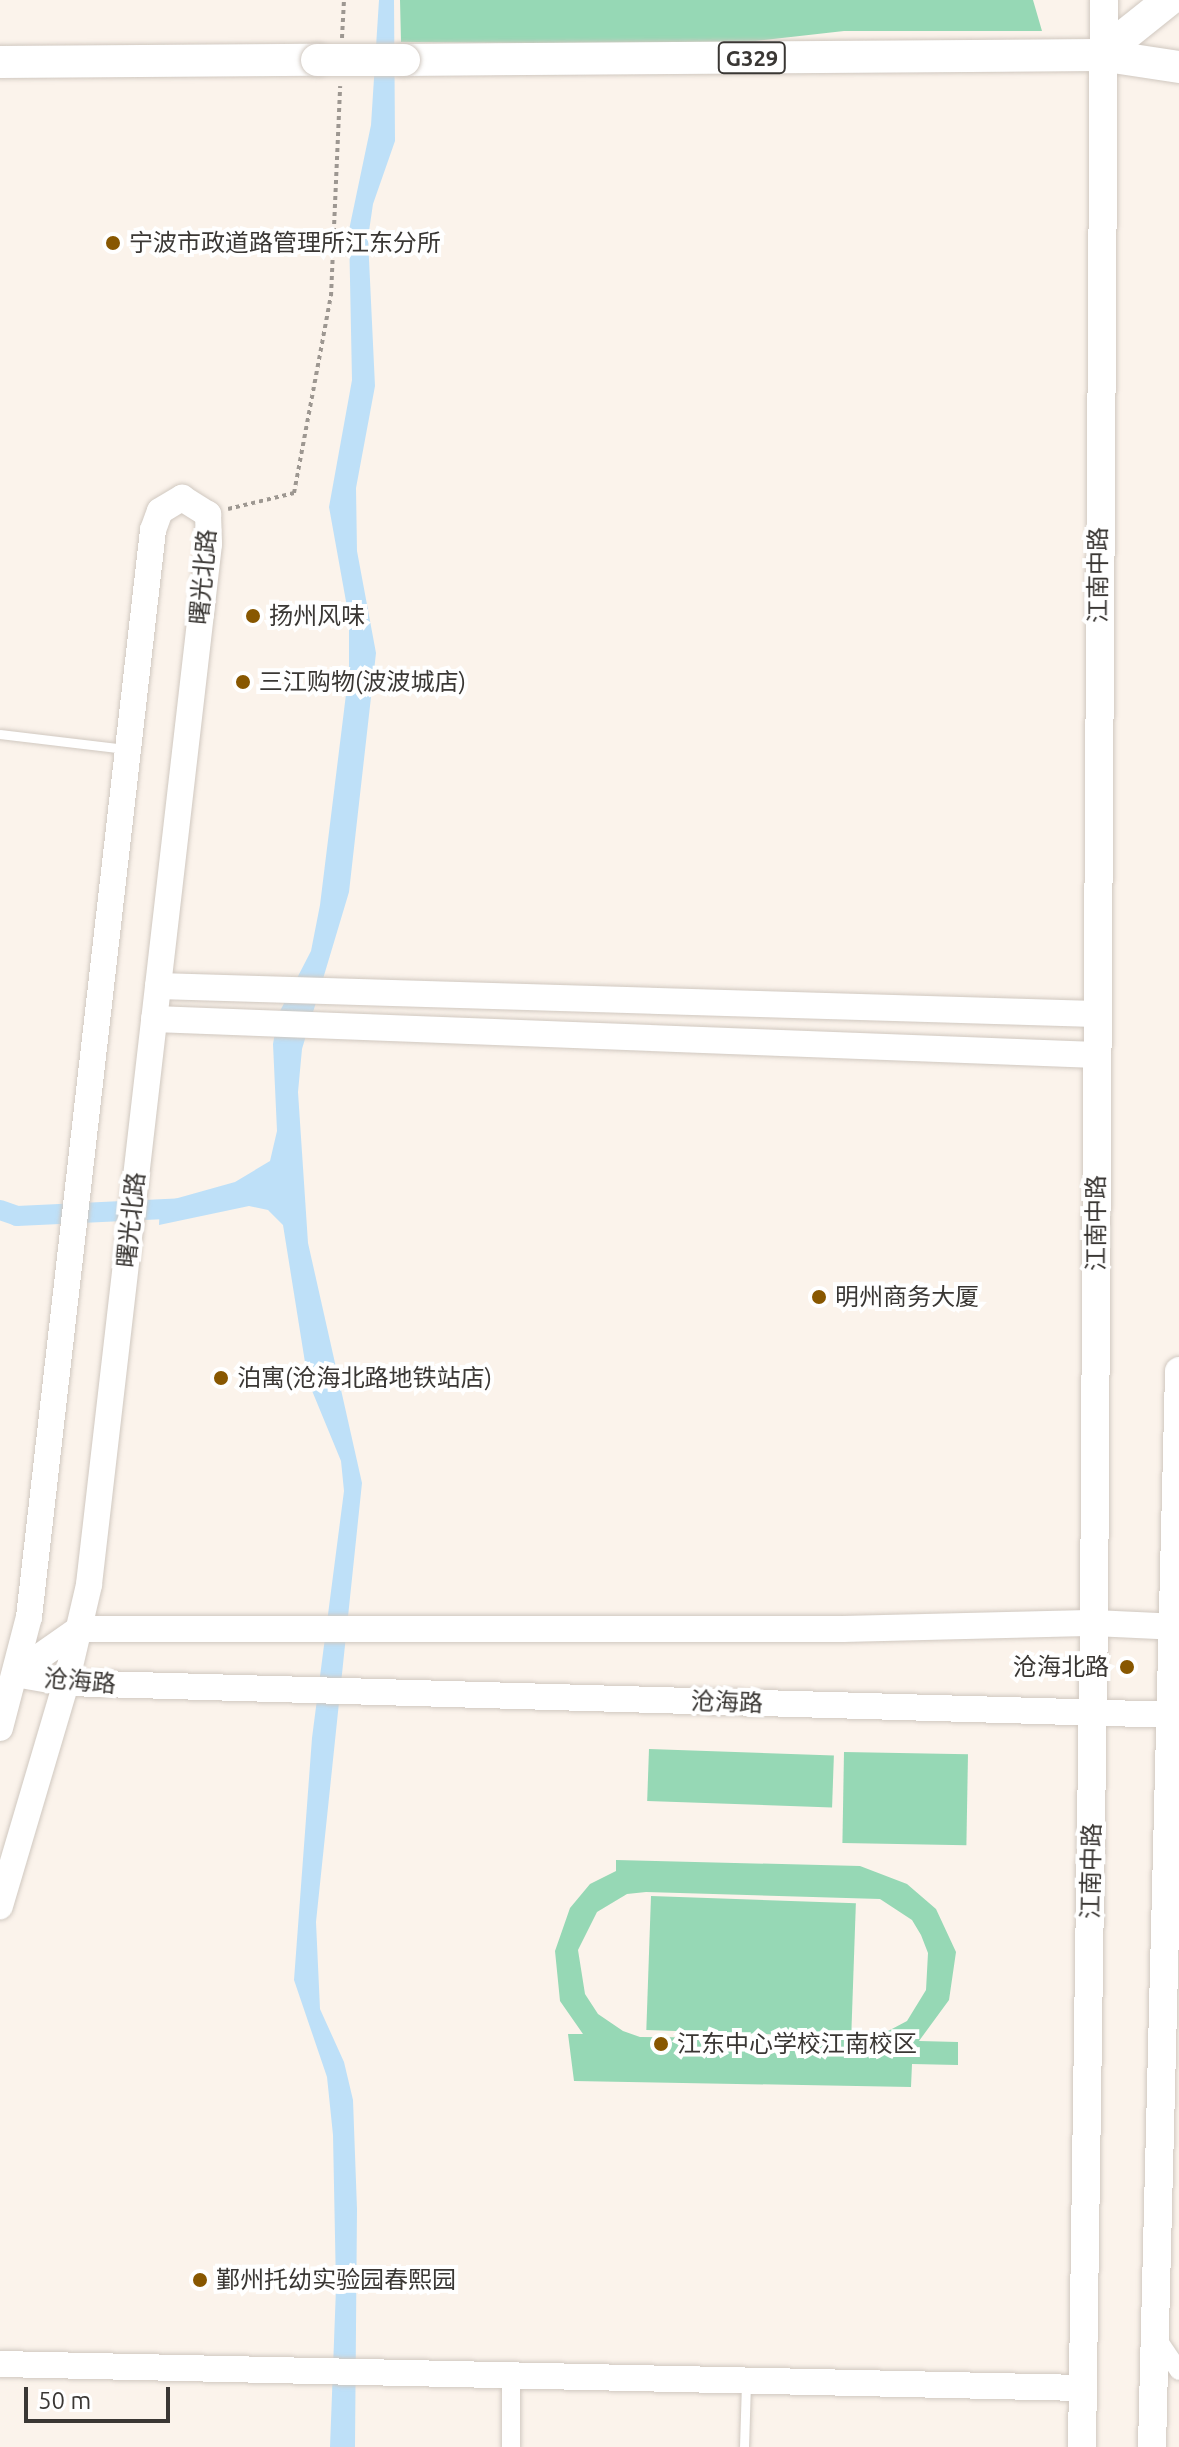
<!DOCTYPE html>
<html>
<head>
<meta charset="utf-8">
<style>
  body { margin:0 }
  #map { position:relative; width:1179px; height:2447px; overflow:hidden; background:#fbf3eb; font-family:Ubuntu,"Noto Sans SC",sans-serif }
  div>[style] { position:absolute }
  .green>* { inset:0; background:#96d8b5; transform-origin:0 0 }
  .water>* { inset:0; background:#bee0f8 }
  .canal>* { height:20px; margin:-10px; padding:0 10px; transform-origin:10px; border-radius:10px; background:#bee0f8 }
  .path>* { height:4px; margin-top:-2px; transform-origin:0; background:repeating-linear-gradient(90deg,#9d9791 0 4px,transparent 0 8px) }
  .roads { filter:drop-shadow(0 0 2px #d0c8c0) drop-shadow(0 0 2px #d0c8c0) }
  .lane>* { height:9px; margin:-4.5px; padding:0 4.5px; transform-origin:4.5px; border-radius:4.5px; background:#fff }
  .street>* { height:18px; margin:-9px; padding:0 9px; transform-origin:9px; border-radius:9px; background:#fff }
  .secondary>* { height:26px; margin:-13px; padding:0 13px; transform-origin:13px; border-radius:13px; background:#fff }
  .primary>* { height:28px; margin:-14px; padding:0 14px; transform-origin:14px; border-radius:14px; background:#fff }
  .highway>* { height:32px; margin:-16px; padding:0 16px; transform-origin:16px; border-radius:16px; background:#fff }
  .bridges { filter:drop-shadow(0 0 2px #d0c8c0) drop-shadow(0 0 2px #d0c8c0) }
  .highway-bridge>* { height:32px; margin:-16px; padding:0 16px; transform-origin:16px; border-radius:16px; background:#fff }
  .dots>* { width:22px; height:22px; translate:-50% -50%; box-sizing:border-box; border:4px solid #fff; border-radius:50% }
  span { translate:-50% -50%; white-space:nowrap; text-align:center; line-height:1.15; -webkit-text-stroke:8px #fff; paint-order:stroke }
  .shield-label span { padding:2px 6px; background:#fff; border:2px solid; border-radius:6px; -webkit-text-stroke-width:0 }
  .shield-label { font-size:22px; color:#3a3734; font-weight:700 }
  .poi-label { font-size:24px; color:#3a3734 }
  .left { translate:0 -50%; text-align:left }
  .right { translate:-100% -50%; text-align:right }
  .street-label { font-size:24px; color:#3a3734 }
  .scale { position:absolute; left:24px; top:2387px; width:146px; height:36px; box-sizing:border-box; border:4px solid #3a3734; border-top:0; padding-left:10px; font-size:24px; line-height:28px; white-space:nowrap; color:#3a3734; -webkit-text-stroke:6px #fff; paint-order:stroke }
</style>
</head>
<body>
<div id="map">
  <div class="green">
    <div style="clip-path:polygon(400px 0,1033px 0,1042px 31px,844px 31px,730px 44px,401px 42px)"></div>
    <div style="left:649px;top:1749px;width:185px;height:52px;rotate:2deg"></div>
    <div style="left:844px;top:1752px;width:124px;height:91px;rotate:1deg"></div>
    <div style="clip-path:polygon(evenodd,616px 1860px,860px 1866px,907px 1884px,936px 1909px,956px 1952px,949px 2000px,919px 2041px,958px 2042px,958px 2065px,912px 2064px,911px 2087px,574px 2081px,568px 2034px,583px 2034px,560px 2001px,555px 1951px,570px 1908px,590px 1884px,616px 1871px,616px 1860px,646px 1892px,880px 1899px,912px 1920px,921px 1935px,928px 1953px,926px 1990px,907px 2021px,873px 2039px,640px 2037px,623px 2031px,598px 2014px,585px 1994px,578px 1950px,597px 1912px,627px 1894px,646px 1892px)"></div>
    <div style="left:651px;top:1896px;width:205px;height:134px;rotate:2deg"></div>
  </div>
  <div class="water">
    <div style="clip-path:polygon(379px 0,394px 0,395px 141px,373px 204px,368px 238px,375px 386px,356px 488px,357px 551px,376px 653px,349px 892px,302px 1049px,298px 1092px,308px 1243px,362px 1483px,316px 1922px,320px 2009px,344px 2062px,353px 2100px,357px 2209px,355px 2447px,330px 2447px,336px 2288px,333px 2135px,327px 2077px,294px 1980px,312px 1738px,344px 1491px,341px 1461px,308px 1381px,283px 1225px,268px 1210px,249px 1206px,159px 1225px,160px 1203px,235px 1182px,270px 1161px,277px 1131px,273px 1044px,278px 1015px,311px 951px,320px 905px,349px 670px,349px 618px,329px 507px,352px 380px,349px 230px,371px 125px)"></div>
  </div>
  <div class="canal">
    <div style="left:0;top:1210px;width:18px;rotate:19deg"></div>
    <div style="left:17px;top:1216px;width:170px;rotate:-2.7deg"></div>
  </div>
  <div class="path">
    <div style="left:342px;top:38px;width:38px;rotate:-87deg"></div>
    <div style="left:228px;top:509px;width:68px;rotate:-13.6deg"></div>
    <div style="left:294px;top:493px;width:200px;rotate:-79.4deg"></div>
    <div style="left:331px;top:296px;width:210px;rotate:-87.5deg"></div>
  </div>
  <div class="roads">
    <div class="lane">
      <div style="left:0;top:734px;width:126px;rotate:6.8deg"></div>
      <div style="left:744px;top:2447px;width:64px;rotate:-88.2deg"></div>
    </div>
    <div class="street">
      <div style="left:1156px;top:2337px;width:41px;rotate:55.9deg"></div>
      <div style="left:511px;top:2447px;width:72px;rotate:-90deg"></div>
    </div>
    <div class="secondary">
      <div style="left:158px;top:986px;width:938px;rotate:1.71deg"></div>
      <div style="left:154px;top:1019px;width:943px;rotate:2.19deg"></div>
      <div style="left:15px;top:1674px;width:78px;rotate:-35.1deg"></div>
      <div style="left:79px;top:1629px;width:764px"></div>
      <div style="left:843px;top:1629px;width:251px;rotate:-1.4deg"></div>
      <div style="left:1094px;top:1623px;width:85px;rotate:2.7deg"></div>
      <div style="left:15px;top:1674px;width:52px;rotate:10deg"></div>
      <div style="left:66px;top:1683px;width:1113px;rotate:1.65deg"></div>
      <div style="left:0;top:1728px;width:115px;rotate:-75.4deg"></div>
      <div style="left:29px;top:1617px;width:1094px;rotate:-83.49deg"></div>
      <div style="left:153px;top:530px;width:20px;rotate:-70deg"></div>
      <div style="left:160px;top:511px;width:26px;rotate:-31deg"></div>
      <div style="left:182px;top:498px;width:31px;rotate:32deg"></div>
      <div style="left:208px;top:514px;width:30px;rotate:88deg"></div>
      <div style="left:209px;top:544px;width:1048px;rotate:96.58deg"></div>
      <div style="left:89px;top:1585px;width:101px;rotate:103.2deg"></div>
      <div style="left:66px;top:1683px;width:233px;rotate:106.5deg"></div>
      <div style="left:0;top:2364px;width:1083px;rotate:1.27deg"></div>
    </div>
    <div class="primary">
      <div style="left:1082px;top:2447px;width:824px;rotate:-89.17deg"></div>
      <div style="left:1094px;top:1623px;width:1623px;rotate:-89.65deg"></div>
      <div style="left:1152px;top:2447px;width:1076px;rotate:-88.56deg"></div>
    </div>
    <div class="highway">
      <div style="left:1100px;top:55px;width:88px;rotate:-38.6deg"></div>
      <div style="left:404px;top:60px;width:696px;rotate:-0.41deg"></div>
      <div style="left:1100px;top:55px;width:80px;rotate:8.6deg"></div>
      <div style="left:0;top:62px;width:317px;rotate:-0.4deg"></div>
    </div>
  </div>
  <div class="bridges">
    <div class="highway-bridge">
      <div style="left:317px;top:60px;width:87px"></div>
    </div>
  </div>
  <div class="dots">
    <div style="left:113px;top:243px;background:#885700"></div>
    <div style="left:253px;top:616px;background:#885700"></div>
    <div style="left:243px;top:682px;background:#885700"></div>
    <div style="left:819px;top:1297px;background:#885700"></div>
    <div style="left:221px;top:1378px;background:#885700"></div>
    <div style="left:1127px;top:1667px;background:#885700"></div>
    <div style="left:661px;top:2044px;background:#885700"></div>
    <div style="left:200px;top:2280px;background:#885700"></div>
  </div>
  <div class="shield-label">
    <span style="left:752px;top:58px">G329</span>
  </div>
  <div class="poi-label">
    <span class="left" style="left:129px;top:243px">宁波市政道路管理所江东分所</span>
    <span class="left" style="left:269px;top:616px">扬州风味</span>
    <span class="left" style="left:259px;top:682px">三江购物(波波城店)</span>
    <span class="left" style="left:835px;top:1297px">明州商务大厦</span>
    <span class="left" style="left:237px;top:1378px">泊寓(沧海北路地铁站店)</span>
    <span class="right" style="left:1109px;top:1667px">沧海北路</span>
    <span class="left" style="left:677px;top:2044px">江东中心学校江南校区</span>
    <span class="left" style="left:216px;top:2280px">鄞州托幼实验园春熙园</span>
  </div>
  <div class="street-label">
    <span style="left:1098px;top:575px;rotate:-90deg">江南中路</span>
    <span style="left:203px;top:577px;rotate:-85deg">曙光北路</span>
    <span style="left:131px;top:1220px;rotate:-84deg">曙光北路</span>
    <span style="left:1096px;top:1223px;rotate:-90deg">江南中路</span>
    <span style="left:80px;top:1681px;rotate:5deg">沧海路</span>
    <span style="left:727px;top:1702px;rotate:2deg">沧海路</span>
    <span style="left:1091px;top:1871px;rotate:-89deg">江南中路</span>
  </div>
  <div class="scale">50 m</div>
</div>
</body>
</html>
